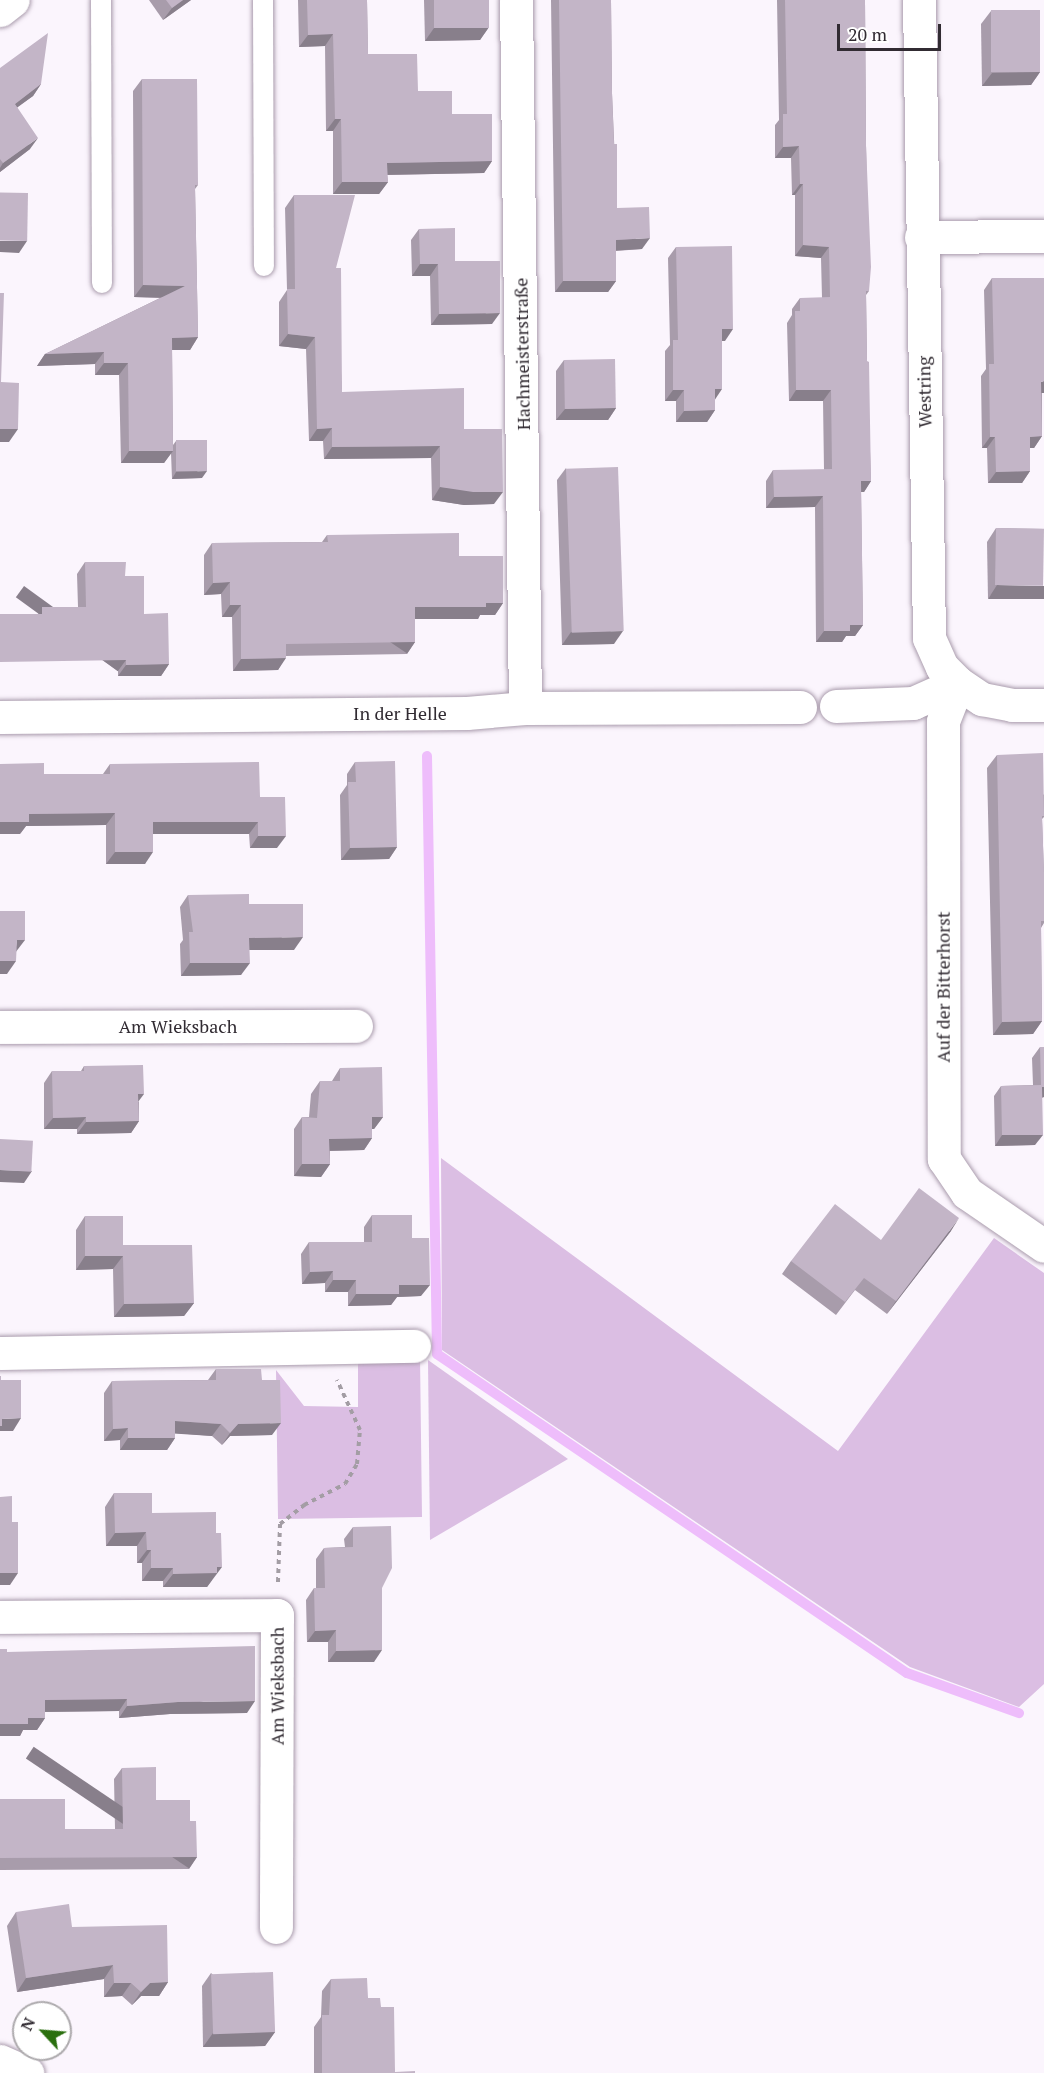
<!DOCTYPE html>
<html>
<head>
<meta charset="utf-8">
<style>
  body { margin:0 }
  #map { position:relative; width:1044px; height:2073px; overflow:hidden; background:#fbf5fd; font-family:"PT Serif",serif }
  div>[style] { position:absolute }
  .green>* { inset:0; background:#dbbee3 }
  .stream>* { height:10px; margin:-5px; padding:0 5px; transform-origin:5px; border-radius:5px; background:#eebdfb }
  .path>* { height:4px; margin-top:-2px; transform-origin:0; background:repeating-linear-gradient(90deg,#a39da4 0 4.5px,transparent 0 9px) }
  .roads { filter:drop-shadow(0 0 2px #aa9cad) drop-shadow(0 0 2px #aa9cad) }
  .lane>* { height:20px; margin:-10px; padding:0 10px; transform-origin:10px; border-radius:10px; background:#fff }
  .street>* { height:33px; margin:-16.5px; padding:0 16.5px; transform-origin:16.5px; border-radius:16.5px; background:#fff }
  .secondary>* { height:33px; margin:-16.5px; padding:0 16.5px; transform-origin:16.5px; border-radius:16.5px; background:#fff }
  .wall>* { inset:0; background:#a89cab }
  .shaded-wall>* { inset:0; background:#887f8b; transform-origin:0 0 }
  .building>* { inset:0; background:#c3b5c7; transform-origin:0 0 }
  span { translate:-50% -50%; white-space:nowrap; text-align:center; line-height:1.15; -webkit-text-stroke:4.5px #fff; paint-order:stroke }
  .street-label { font-size:18px; color:#312b32 }
  .north { position:absolute; left:12px; top:2001px; width:60px; height:60px; box-sizing:border-box; background:#fff; border:2px solid #adaaad; border-radius:50%; rotate:296deg; font-size:16px; font-weight:700; line-height:24px; text-align:center; color:#312b32 }
  .north::after { content:''; display:block; margin:auto; width:21px; height:27px; background:#2a6f0e; clip-path:polygon(50% 0,100% 100%,50% 72%,0 100%) }
  .scale { position:absolute; left:837px; top:24px; width:104px; height:27px; box-sizing:border-box; border:3px solid #312b32; border-top:0; padding-left:8px; font-size:18px; line-height:21px; white-space:nowrap; color:#312b32; -webkit-text-stroke:4px #fff; paint-order:stroke }
</style>
</head>
<body>
<div id="map">
  <div class="green">
    <div style="clip-path:polygon(441px 1158px,838px 1451px,994px 1238px,1044px 1273px,1044px 1684px,1019px 1707px,910px 1667px,442px 1350px)"></div>
    <div style="clip-path:polygon(358px 1356px,420px 1356px,422px 1517px,278px 1519px,276px 1370px,304px 1406px,358px 1407px)"></div>
    <div style="clip-path:polygon(428px 1360px,568px 1459px,430px 1540px)"></div>
  </div>
  <div class="stream">
    <div style="left:427px;top:756px;width:598px;rotate:89.04deg"></div>
    <div style="left:437px;top:1354px;width:568px;rotate:34.17deg"></div>
    <div style="left:907px;top:1673px;width:119px;rotate:19.7deg"></div>
  </div>
  <div class="path">
    <div style="left:278px;top:1582px;width:58px;rotate:-88deg"></div>
    <div style="left:280px;top:1524px;width:31px;rotate:-38deg"></div>
    <div style="left:304px;top:1505px;width:46px;rotate:-27.1deg"></div>
    <div style="left:345px;top:1484px;width:23px;rotate:-59deg"></div>
    <div style="left:357px;top:1464px;width:34px;rotate:-85deg"></div>
    <div style="left:360px;top:1430px;width:55px;rotate:-114.7deg"></div>
  </div>
  <div class="roads">
    <div class="lane">
      <div style="left:101px;top:0;width:283px;rotate:89.8deg"></div>
      <div style="left:263px;top:0;width:266px;rotate:89.8deg"></div>
    </div>
    <div class="street">
      <div style="left:516px;top:0;width:708px;rotate:89.27deg"></div>
      <div style="left:921px;top:237px;width:123px;rotate:-0.5deg"></div>
      <div style="left:958px;top:683px;width:41px;rotate:111.5deg"></div>
      <div style="left:943px;top:721px;width:438px;rotate:89.9deg"></div>
      <div style="left:944px;top:1159px;width:41px;rotate:55.9deg"></div>
      <div style="left:967px;top:1193px;width:93px;rotate:34.5deg"></div>
      <div style="left:836px;top:706px;width:77px;rotate:-2.2deg"></div>
      <div style="left:913px;top:703px;width:49px;rotate:-24deg"></div>
      <div style="left:0;top:717px;width:467px;rotate:-0.5deg"></div>
      <div style="left:467px;top:713px;width:58px;rotate:-4.9deg"></div>
      <div style="left:525px;top:708px;width:275px;rotate:-0.2deg"></div>
      <div style="left:0;top:1027px;width:356px;rotate:-0.2deg"></div>
      <div style="left:0;top:1353px;width:414px;rotate:-1deg"></div>
      <div style="left:0;top:1617px;width:277px;rotate:-0.4deg"></div>
      <div style="left:277px;top:1615px;width:312px;rotate:90.2deg"></div>
      <div style="left:0;top:2061px;width:30px;rotate:24deg"></div>
    </div>
    <div class="secondary">
      <div style="left:919px;top:0;width:638px;rotate:89.1deg"></div>
      <div style="left:929px;top:638px;width:32px;rotate:66deg"></div>
      <div style="left:942px;top:667px;width:23px;rotate:45deg"></div>
      <div style="left:958px;top:683px;width:29px;rotate:34deg"></div>
      <div style="left:982px;top:699px;width:31px;rotate:11deg"></div>
      <div style="left:1012px;top:705px;width:32px"></div>
      <div style="left:0;top:10px;width:16px;rotate:-38deg"></div>
    </div>
  </div>
  <div class="wall">
    <div style="clip-path:polygon(149px 0,191px 0,163px 20px)"></div>
    <div style="clip-path:polygon(298px 0,367px 0,368px 54px,418px 91px,452px 114px,492px 161px,484px 173px,387px 175px,388px 182px,379px 194px,333px 194px,333px 131px,326px 131px,325px 46px,299px 47px)"></div>
    <div style="clip-path:polygon(424px 0,489px 0,489px 27px,480px 40px,425px 41px)"></div>
    <div style="clip-path:polygon(551px 0,611px 0,612px 93px,617px 208px,642px 249px,616px 251px,616px 281px,608px 292px,555px 292px)"></div>
    <div style="clip-path:polygon(777px 0,865px 0,866px 145px,869px 291px,866px 295px,867px 361px,871px 481px,864px 492px,861px 492px,863px 625px,855px 636px,846px 636px,842px 642px,816px 642px,815px 507px,766px 508px,766px 481px,773px 470px,824px 470px,823px 401px,789px 401px,787px 323px,792px 315px,792px 309px,800px 298px,822px 298px,821px 258px,795px 256px,795px 195px,792px 195px,791px 158px,775px 158px,775px 125px,779px 120px)"></div>
    <div style="clip-path:polygon(991px 11px,1040px 72px,1031px 85px,982px 86px,981px 24px)"></div>
    <div style="clip-path:polygon(0 68px,41px 84px,33px 96px,17px 107px,30px 149px,0 172px)"></div>
    <div style="clip-path:polygon(142px 79px,198px 185px,195px 189px,198px 337px,190px 350px,172px 350px,173px 445px,176px 441px,202px 478px,172px 479px,171px 453px,164px 463px,121px 463px,119px 375px,95px 375px,95px 364px,37px 366px,45px 354px,160px 298px,134px 297px,133px 91px)"></div>
    <div style="clip-path:polygon(294px 195px,336px 268px,342px 392px,464px 429px,494px 504px,464px 505px,432px 500px,431px 458px,324px 459px,323px 441px,309px 441px,306px 349px,279px 346px,279px 302px,287px 290px,285px 208px)"></div>
    <div style="clip-path:polygon(419px 229px,455px 261px,492px 324px,431px 325px,430px 276px,412px 276px,411px 240px)"></div>
    <div style="clip-path:polygon(676px 247px,725px 341px,722px 341px,715px 400px,715px 410px,707px 422px,676px 422px,676px 401px,665px 401px,665px 351px,670px 345px,668px 258px)"></div>
    <div style="clip-path:polygon(992px 278px,1044px 393px,1042px 393px,1042px 436px,1034px 448px,1030px 448px,1030px 471px,1022px 483px,988px 483px,987px 448px,982px 448px,981px 376px,986px 369px,984px 290px)"></div>
    <div style="clip-path:polygon(564px 360px,616px 408px,608px 420px,556px 420px,556px 371px)"></div>
    <div style="clip-path:polygon(566px 468px,614px 644px,562px 645px,557px 480px)"></div>
    <div style="clip-path:polygon(996px 528px,1044px 529px,988px 599px,987px 542px)"></div>
    <div style="clip-path:polygon(327px 535px,459px 556px,503px 603px,495px 615px,480px 615px,478px 619px,415px 619px,415px 642px,407px 654px,286px 656px,278px 670px,233px 671px,232px 617px,222px 617px,221px 594px,204px 595px,204px 555px,212px 543px,322px 542px)"></div>
    <div style="clip-path:polygon(85px 562px,125px 576px,169px 664px,161px 676px,118px 676px,118px 671px,38px 614px,42px 607px,78px 607px,77px 574px)"></div>
    <div style="clip-path:polygon(997px 755px,1044px 795px,1044px 817px,1042px 819px,1044px 873px,1044px 923px,1041px 928px,1042px 1021px,1033px 1034px,993px 1035px,987px 768px)"></div>
    <div style="clip-path:polygon(355px 762px,397px 847px,389px 859px,341px 860px,340px 795px,347px 785px,347px 774px)"></div>
    <div style="clip-path:polygon(110px 764px,260px 797px,277px 848px,250px 848px,249px 834px,153px 834px,145px 864px,106px 864px,106px 825px,26px 826px,20px 834px,44px 774px,103px 774px)"></div>
    <div style="clip-path:polygon(188px 895px,249px 904px,294px 950px,249px 950px,241px 975px,181px 976px,180px 944px,183px 940px,180px 907px)"></div>
    <div style="clip-path:polygon(1040px 1047px,1044px 1047px,1044px 1097px,1042px 1098px,1035px 1145px,995px 1146px,994px 1096px,1001px 1086px,1033px 1085px,1032px 1058px)"></div>
    <div style="clip-path:polygon(84px 1066px,139px 1102px,139px 1121px,131px 1133px,77px 1134px,77px 1129px,44px 1129px,44px 1083px,52px 1071px,81px 1071px)"></div>
    <div style="clip-path:polygon(340px 1068px,383px 1117px,374px 1129px,372px 1129px,372px 1138px,364px 1150px,330px 1151px,330px 1164px,321px 1177px,294px 1176px,294px 1129px,302px 1117px,309px 1117px,311px 1094px,320px 1081px,332px 1081px)"></div>
    <div style="clip-path:polygon(372px 1215px,412px 1238px,421px 1296px,397px 1297px,391px 1305px,348px 1306px,348px 1292px,325px 1292px,325px 1283px,302px 1284px,301px 1254px,309px 1242px,364px 1242px,364px 1227px)"></div>
    <div style="clip-path:polygon(85px 1216px,194px 1303px,184px 1316px,114px 1317px,113px 1269px,76px 1270px,76px 1230px)"></div>
    <div style="clip-path:polygon(951px 1231px,887px 1314px,855px 1290px,836px 1315px,782px 1274px,791px 1261px,881px 1240px)"></div>
    <div style="clip-path:polygon(216px 1369px,262px 1380px,272px 1435px,230px 1436px,222px 1445px,212px 1436px,175px 1433px,175px 1438px,167px 1450px,120px 1450px,120px 1440px,104px 1441px,104px 1393px,112px 1381px,208px 1380px)"></div>
    <div style="clip-path:polygon(114px 1493px,152px 1513px,212px 1580px,207px 1587px,163px 1587px,163px 1581px,142px 1581px,142px 1563px,137px 1563px,137px 1546px,106px 1546px,105px 1507px)"></div>
    <div style="clip-path:polygon(353px 1527px,382px 1588px,374px 1662px,328px 1662px,328px 1642px,307px 1642px,306px 1600px,314px 1588px,316px 1588px,316px 1559px,324px 1548px,345px 1547px,344px 1539px)"></div>
    <div style="clip-path:polygon(0 1649px,7px 1652px,247px 1713px,170px 1714px,119px 1718px,119px 1711px,45px 1712px,45px 1718px,37px 1730px,23px 1730px,20px 1736px,0 1736px)"></div>
    <div style="clip-path:polygon(122px 1768px,156px 1800px,190px 1821px,197px 1857px,189px 1869px,0 1870px,0 1799px,65px 1829px,115px 1829px,114px 1779px)"></div>
    <div style="clip-path:polygon(16px 1912px,72px 1927px,168px 1982px,159px 1996px,141px 1996px,132px 2005px,122px 1996px,104px 1997px,104px 1979px,17px 1992px,7px 1926px)"></div>
    <div style="clip-path:polygon(211px 1973px,275px 2032px,265px 2046px,203px 2047px,202px 1986px)"></div>
    <div style="clip-path:polygon(331px 1979px,368px 1998px,381px 2007px,395px 2072px,415px 2073px,314px 2073px,314px 2027px,321px 2017px,322px 1991px)"></div>
  </div>
  <div class="shaded-wall">
    <div style="clip-path:polygon(183px 0,191px 0,163px 20px,172px 8px)"></div>
    <div style="clip-path:polygon(489px 27px,480px 40px,425px 41px,434px 28px)"></div>
    <div style="clip-path:polygon(333px 34px,325px 46px,299px 47px,308px 35px)"></div>
    <div style="clip-path:polygon(1040px 72px,1031px 85px,982px 86px,992px 73px)"></div>
    <div style="clip-path:polygon(41px 84px,33px 96px,7px 115px,15px 104px)"></div>
    <div style="clip-path:polygon(335px 119px,341px 119px,333px 131px,326px 131px)"></div>
    <div style="clip-path:polygon(38px 138px,30px 149px,0 172px,0 168px,3px 163px)"></div>
    <div style="clip-path:polygon(799px 146px,791px 158px,775px 158px,783px 147px)"></div>
    <div style="clip-path:polygon(492px 161px,484px 173px,379px 175px,387px 163px)"></div>
    <div style="clip-path:polygon(342px 182px,388px 182px,379px 194px,333px 194px)"></div>
    <div style="clip-path:polygon(800px 184px,803px 184px,795px 195px,792px 195px)"></div>
    <div style="clip-path:polygon(650px 238px,642px 249px,608px 251px,616px 240px)"></div>
    <div style="clip-path:polygon(0 241px,27px 241px,19px 253px,0 252px)"></div>
    <div style="clip-path:polygon(803px 245px,829px 247px,821px 258px,795px 256px)"></div>
    <div style="clip-path:polygon(420px 264px,438px 264px,430px 276px,412px 276px)"></div>
    <div style="clip-path:polygon(563px 281px,616px 281px,608px 292px,555px 292px)"></div>
    <div style="clip-path:polygon(143px 285px,185px 286px,176px 298px,134px 297px)"></div>
    <div style="clip-path:polygon(500px 313px,492px 324px,431px 325px,439px 314px)"></div>
    <div style="clip-path:polygon(722px 329px,733px 329px,725px 341px,714px 341px)"></div>
    <div style="clip-path:polygon(288px 334px,315px 337px,306px 349px,279px 346px)"></div>
    <div style="clip-path:polygon(198px 337px,190px 350px,163px 350px,172px 338px)"></div>
    <div style="clip-path:polygon(104px 352px,95px 364px,37px 366px,45px 354px)"></div>
    <div style="clip-path:polygon(104px 363px,128px 363px,119px 375px,95px 375px)"></div>
    <div style="clip-path:polygon(1044px 381px,1044px 393px,1033px 393px,1041px 382px)"></div>
    <div style="clip-path:polygon(715px 389px,722px 389px,714px 401px)"></div>
    <div style="clip-path:polygon(673px 390px,684px 390px,676px 401px,665px 401px)"></div>
    <div style="clip-path:polygon(796px 390px,831px 390px,823px 401px,789px 401px)"></div>
    <div style="clip-path:polygon(616px 408px,608px 420px,556px 420px,565px 409px)"></div>
    <div style="clip-path:polygon(715px 410px,707px 422px,676px 422px,684px 411px)"></div>
    <div style="clip-path:polygon(332px 428px,323px 441px,309px 441px,317px 429px)"></div>
    <div style="clip-path:polygon(0 429px,18px 429px,9px 442px,0 442px)"></div>
    <div style="clip-path:polygon(1042px 436px,1034px 448px,1022px 448px,1030px 437px)"></div>
    <div style="clip-path:polygon(990px 437px,995px 437px,987px 448px,982px 448px)"></div>
    <div style="clip-path:polygon(440px 446px,431px 458px,324px 459px,332px 447px)"></div>
    <div style="clip-path:polygon(129px 451px,173px 451px,164px 463px,121px 463px)"></div>
    <div style="clip-path:polygon(207px 471px,202px 478px,172px 479px,176px 472px)"></div>
    <div style="clip-path:polygon(1030px 471px,1022px 483px,988px 483px,996px 472px)"></div>
    <div style="clip-path:polygon(861px 481px,871px 481px,864px 492px,853px 492px)"></div>
    <div style="clip-path:polygon(440px 487px,503px 492px,494px 504px,464px 505px,432px 500px)"></div>
    <div style="clip-path:polygon(823px 496px,815px 507px,766px 508px,774px 497px)"></div>
    <div style="clip-path:polygon(230px 582px,221px 594px,204px 595px,213px 583px)"></div>
    <div style="clip-path:polygon(997px 585px,1044px 586px,1044px 599px,988px 599px)"></div>
    <div style="clip-path:polygon(486px 603px,503px 603px,495px 615px,480px 615px,478px 619px,406px 619px,415px 607px)"></div>
    <div style="clip-path:polygon(230px 605px,241px 605px,232px 617px,222px 617px)"></div>
    <div style="clip-path:polygon(850px 625px,863px 625px,855px 636px,846px 636px,842px 642px,816px 642px,824px 631px)"></div>
    <div style="clip-path:polygon(623px 631px,614px 644px,562px 645px,571px 632px)"></div>
    <div style="left:415px;top:642px;width:14px;height:129px;rotate:124deg"></div>
    <div style="clip-path:polygon(286px 658px,278px 670px,233px 671px,241px 659px)"></div>
    <div style="left:126px;top:660px;width:14px;height:126px;rotate:126deg"></div>
    <div style="clip-path:polygon(169px 664px,161px 676px,118px 676px,126px 665px)"></div>
    <div style="clip-path:polygon(115px 813px,106px 825px,26px 826px,20px 834px,0 834px,0 822px,29px 814px)"></div>
    <div style="clip-path:polygon(153px 822px,258px 822px,249px 834px,145px 834px)"></div>
    <div style="clip-path:polygon(258px 836px,286px 836px,277px 848px,250px 848px)"></div>
    <div style="clip-path:polygon(397px 847px,389px 859px,341px 860px,350px 848px)"></div>
    <div style="clip-path:polygon(115px 852px,153px 852px,145px 864px,106px 864px)"></div>
    <div style="clip-path:polygon(303px 937px,294px 950px,241px 950px,249px 938px)"></div>
    <div style="clip-path:polygon(17px 940px,25px 940px,15px 953px)"></div>
    <div style="clip-path:polygon(0 961px,16px 961px,7px 974px,0 974px)"></div>
    <div style="clip-path:polygon(190px 963px,250px 963px,241px 975px,181px 976px)"></div>
    <div style="clip-path:polygon(1042px 1021px,1033px 1034px,993px 1035px,1002px 1022px)"></div>
    <div style="clip-path:polygon(1042px 1087px,1044px 1087px,1044px 1097px,1035px 1098px)"></div>
    <div style="clip-path:polygon(138px 1094px,144px 1094px,135px 1106px)"></div>
    <div style="clip-path:polygon(86px 1117px,77px 1129px,44px 1129px,53px 1118px)"></div>
    <div style="clip-path:polygon(372px 1117px,383px 1117px,374px 1129px,364px 1129px)"></div>
    <div style="clip-path:polygon(139px 1121px,131px 1133px,77px 1134px,86px 1122px)"></div>
    <div style="clip-path:polygon(1002px 1135px,1043px 1135px,1035px 1145px,995px 1146px)"></div>
    <div style="clip-path:polygon(372px 1138px,364px 1150px,321px 1151px,329px 1139px)"></div>
    <div style="clip-path:polygon(302px 1164px,330px 1164px,321px 1177px,294px 1176px)"></div>
    <div style="clip-path:polygon(0 1170px,32px 1171px,24px 1183px,0 1182px)"></div>
    <div style="clip-path:polygon(959px 1218px,951px 1231px,887px 1314px,896px 1301px)"></div>
    <div style="clip-path:polygon(85px 1256px,123px 1256px,113px 1269px,76px 1270px)"></div>
    <div style="clip-path:polygon(333px 1271px,325px 1283px,302px 1284px,310px 1272px)"></div>
    <div style="clip-path:polygon(333px 1280px,356px 1280px,348px 1292px,325px 1292px)"></div>
    <div style="clip-path:polygon(399px 1285px,430px 1285px,421px 1296px,397px 1297px,391px 1305px,348px 1306px,356px 1294px)"></div>
    <div style="clip-path:polygon(194px 1303px,184px 1316px,114px 1317px,124px 1304px)"></div>
    <div style="clip-path:polygon(21px 1418px,13px 1431px,0 1431px,0 1422px,2px 1419px)"></div>
    <div style="clip-path:polygon(175px 1421px,221px 1424px,212px 1436px,166px 1433px)"></div>
    <div style="clip-path:polygon(281px 1423px,272px 1435px,230px 1436px,222px 1445px,230px 1433px,238px 1424px)"></div>
    <div style="clip-path:polygon(128px 1428px,120px 1440px,104px 1441px,113px 1429px)"></div>
    <div style="clip-path:polygon(128px 1438px,175px 1438px,167px 1450px,120px 1450px)"></div>
    <div style="clip-path:polygon(146px 1532px,137px 1546px,106px 1546px,115px 1533px)"></div>
    <div style="clip-path:polygon(147px 1550px,151px 1550px,142px 1563px,137px 1563px)"></div>
    <div style="clip-path:polygon(217px 1567px,222px 1567px,207px 1587px,163px 1587px,173px 1574px)"></div>
    <div style="clip-path:polygon(151px 1568px,173px 1568px,163px 1581px,142px 1581px)"></div>
    <div style="clip-path:polygon(0 1573px,18px 1573px,10px 1585px,0 1585px)"></div>
    <div style="clip-path:polygon(336px 1630px,328px 1642px,307px 1642px,315px 1631px)"></div>
    <div style="clip-path:polygon(382px 1650px,374px 1662px,328px 1662px,336px 1651px)"></div>
    <div style="clip-path:polygon(127px 1699px,119px 1711px,36px 1712px,45px 1700px)"></div>
    <div style="clip-path:polygon(255px 1701px,247px 1713px,170px 1714px,119px 1718px,127px 1706px,178px 1702px)"></div>
    <div style="clip-path:polygon(28px 1718px,45px 1718px,37px 1730px,23px 1730px,20px 1736px,0 1736px,0 1724px)"></div>
    <div style="left:197px;top:1857px;width:14px;height:197px;rotate:124deg"></div>
    <div style="clip-path:polygon(113px 1965px,104px 1979px,17px 1992px,26px 1978px)"></div>
    <div style="clip-path:polygon(168px 1982px,159px 1996px,141px 1996px,132px 2005px,141px 1992px,150px 1983px)"></div>
    <div style="clip-path:polygon(114px 1983px,131px 1983px,122px 1996px,104px 1997px)"></div>
    <div style="clip-path:polygon(275px 2032px,265px 2046px,203px 2047px,213px 2033px)"></div>
  </div>
  <div class="building">
    <div style="clip-path:polygon(166px 0,183px 0,172px 8px)"></div>
    <div style="clip-path:polygon(307px 0,367px 0,368px 54px,417px 54px,418px 91px,452px 91px,452px 114px,492px 114px,492px 161px,387px 163px,388px 182px,342px 182px,341px 119px,335px 119px,333px 34px,308px 35px)"></div>
    <div style="left:434px;top:0;width:55px;height:28px"></div>
    <div style="clip-path:polygon(559px 0,611px 0,612px 93px,614px 144px,617px 144px,617px 208px,649px 207px,650px 238px,616px 240px,616px 281px,563px 281px)"></div>
    <div style="clip-path:polygon(785px 0,865px 0,866px 145px,871px 267px,869px 291px,866px 291px,867px 361px,869px 362px,871px 481px,861px 481px,863px 625px,850px 625px,850px 631px,824px 631px,823px 496px,774px 497px,773px 470px,832px 469px,831px 390px,796px 390px,795px 311px,800px 311px,800px 298px,830px 297px,829px 247px,803px 245px,803px 184px,800px 184px,799px 146px,783px 147px,783px 114px,787px 114px)"></div>
    <div style="left:1040px;top:10px;width:62px;height:49px;rotate:90deg"></div>
    <div style="clip-path:polygon(48px 33px,41px 84px,15px 104px,38px 138px,3px 163px,0 159px,0 68px)"></div>
    <div style="clip-path:polygon(142px 79px,197px 79px,198px 185px,195px 185px,198px 337px,172px 338px,173px 451px,129px 451px,128px 363px,104px 363px,104px 352px,45px 354px,185px 286px,143px 285px)"></div>
    <div style="left:28px;top:193px;width:48px;height:28px;rotate:91deg"></div>
    <div style="clip-path:polygon(294px 195px,355px 195px,336px 268px,341px 268px,342px 392px,464px 388px,464px 429px,502px 429px,503px 492px,473px 492px,440px 487px,440px 446px,332px 447px,332px 428px,317px 429px,315px 337px,288px 334px,287px 289px,295px 289px)"></div>
    <div style="clip-path:polygon(455px 228px,455px 261px,500px 261px,500px 313px,439px 314px,438px 264px,420px 264px,419px 229px)"></div>
    <div style="clip-path:polygon(732px 246px,733px 329px,722px 329px,722px 389px,715px 389px,715px 410px,684px 411px,684px 390px,673px 390px,673px 340px,678px 340px,676px 247px)"></div>
    <div style="clip-path:polygon(992px 278px,1044px 278px,1044px 381px,1041px 382px,1042px 436px,1030px 437px,1030px 471px,996px 472px,995px 437px,990px 437px,989px 364px,994px 364px)"></div>
    <div style="clip-path:polygon(0 293px,4px 293px,1px 382px,19px 383px,18px 429px,0 429px)"></div>
    <div style="left:615px;top:359px;width:49px;height:51px;rotate:89deg"></div>
    <div style="left:207px;top:440px;width:31px;height:31px;rotate:90deg"></div>
    <div style="left:618px;top:467px;width:164px;height:52px;rotate:88deg"></div>
    <div style="left:996px;top:528px;width:48px;height:57px;rotate:1deg"></div>
    <div style="clip-path:polygon(459px 533px,459px 556px,503px 556px,503px 603px,486px 603px,486px 607px,415px 607px,415px 642px,286px 644px,286px 658px,241px 659px,241px 605px,230px 605px,230px 582px,213px 583px,212px 543px,328px 542px,327px 535px)"></div>
    <div style="clip-path:polygon(85px 562px,126px 562px,125px 576px,144px 576px,144px 614px,168px 613px,169px 664px,126px 665px,126px 660px,0 662px,0 614px,42px 614px,42px 607px,86px 607px)"></div>
    <div style="clip-path:polygon(1043px 753px,1044px 816px,1042px 816px,1044px 873px,1044px 921px,1041px 921px,1042px 1021px,1002px 1022px,997px 755px)"></div>
    <div style="clip-path:polygon(395px 761px,397px 847px,350px 848px,348px 782px,356px 782px,355px 762px)"></div>
    <div style="clip-path:polygon(259px 762px,260px 797px,285px 797px,286px 836px,258px 836px,258px 822px,153px 822px,153px 852px,115px 852px,115px 813px,29px 814px,29px 822px,0 822px,0 764px,44px 763px,44px 774px,110px 774px,110px 764px)"></div>
    <div style="clip-path:polygon(249px 894px,249px 904px,303px 904px,303px 937px,249px 938px,250px 963px,190px 963px,189px 932px,193px 932px,188px 895px)"></div>
    <div style="clip-path:polygon(0 911px,25px 911px,25px 940px,17px 940px,16px 961px,0 961px)"></div>
    <div style="clip-path:polygon(1040px 1047px,1044px 1047px,1044px 1087px,1042px 1087px,1043px 1135px,1002px 1135px,1001px 1086px,1041px 1085px)"></div>
    <div style="clip-path:polygon(143px 1065px,144px 1094px,138px 1094px,139px 1121px,86px 1122px,86px 1117px,53px 1118px,52px 1071px,84px 1071px,84px 1066px)"></div>
    <div style="clip-path:polygon(382px 1067px,383px 1117px,372px 1117px,372px 1138px,329px 1139px,330px 1164px,302px 1164px,302px 1117px,317px 1118px,320px 1081px,340px 1081px,340px 1068px)"></div>
    <div style="left:0;top:1139px;width:33px;height:31px;rotate:3deg"></div>
    <div style="clip-path:polygon(919px 1188px,959px 1218px,896px 1301px,864px 1278px,845px 1302px,791px 1261px,835px 1204px,881px 1240px)"></div>
    <div style="clip-path:polygon(372px 1215px,412px 1215px,412px 1238px,429px 1238px,430px 1285px,399px 1285px,399px 1294px,356px 1294px,356px 1280px,333px 1280px,333px 1271px,310px 1272px,309px 1242px,372px 1242px)"></div>
    <div style="clip-path:polygon(85px 1216px,123px 1216px,123px 1245px,192px 1245px,194px 1303px,124px 1304px,123px 1256px,85px 1256px)"></div>
    <div style="clip-path:polygon(216px 1369px,261px 1369px,262px 1380px,280px 1380px,281px 1423px,238px 1424px,230px 1433px,221px 1424px,175px 1421px,175px 1438px,128px 1438px,128px 1428px,113px 1429px,112px 1381px,216px 1380px)"></div>
    <div style="clip-path:polygon(0 1376px,1px 1376px,1px 1380px,21px 1380px,21px 1418px,2px 1419px,2px 1426px,0 1426px)"></div>
    <div style="clip-path:polygon(114px 1493px,152px 1493px,152px 1513px,216px 1512px,216px 1533px,221px 1533px,222px 1567px,217px 1567px,217px 1573px,173px 1574px,173px 1568px,151px 1568px,151px 1550px,147px 1550px,146px 1532px,115px 1533px)"></div>
    <div style="clip-path:polygon(12px 1496px,12px 1522px,18px 1522px,18px 1573px,0 1573px,0 1497px)"></div>
    <div style="clip-path:polygon(391px 1526px,392px 1568px,382px 1588px,382px 1650px,336px 1651px,336px 1630px,315px 1631px,314px 1588px,325px 1588px,324px 1548px,353px 1547px,353px 1527px)"></div>
    <div style="clip-path:polygon(255px 1646px,255px 1701px,178px 1702px,127px 1706px,127px 1699px,45px 1700px,45px 1718px,28px 1718px,28px 1724px,0 1724px,0 1649px,7px 1649px,7px 1652px)"></div>
    <div style="clip-path:polygon(156px 1767px,156px 1800px,190px 1800px,190px 1821px,196px 1821px,197px 1857px,0 1858px,0 1799px,65px 1799px,65px 1829px,123px 1829px,122px 1768px)"></div>
    <div style="clip-path:polygon(69px 1904px,72px 1927px,167px 1925px,168px 1982px,150px 1983px,141px 1992px,131px 1983px,114px 1983px,113px 1965px,26px 1978px,16px 1912px)"></div>
    <div style="left:273px;top:1972px;width:60px;height:62px;rotate:88deg"></div>
    <div style="clip-path:polygon(367px 1978px,368px 1998px,380px 1998px,381px 2007px,394px 2007px,395px 2072px,415px 2071px,415px 2073px,322px 2073px,322px 2015px,329px 2015px,331px 1979px)"></div>
  </div>
  <div class="street-label">
    <span style="left:522px;top:354px;rotate:-91deg">Hachmeisterstraße</span>
    <span style="left:924px;top:392px;rotate:-91deg">Westring</span>
    <span style="left:400px;top:713px">In der Helle</span>
    <span style="left:943px;top:987px;rotate:-90deg">Auf der Bitterhorst</span>
    <span style="left:178px;top:1026px">Am Wieksbach</span>
    <span style="left:277px;top:1686px;rotate:-90deg">Am Wieksbach</span>
  </div>
  <div class="north">N</div>
  <div class="scale">20 m</div>
</div>
</body>
</html>
